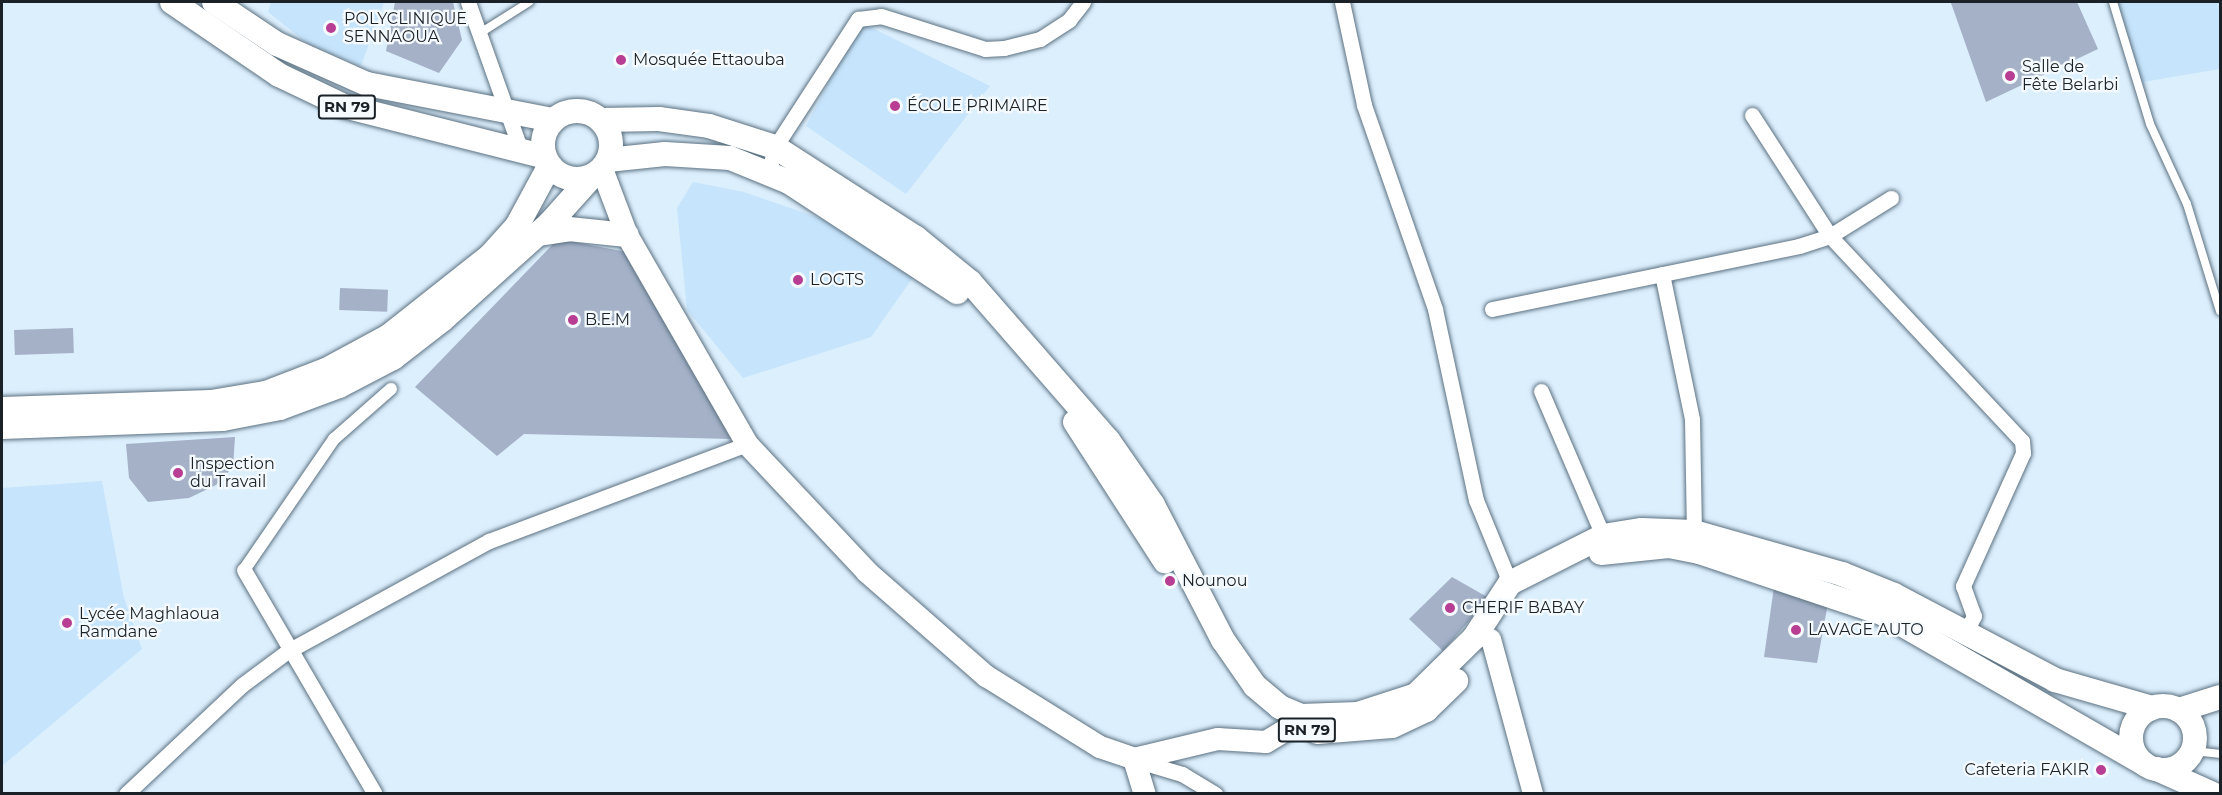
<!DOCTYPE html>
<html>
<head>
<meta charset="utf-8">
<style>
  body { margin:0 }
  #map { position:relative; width:2222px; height:795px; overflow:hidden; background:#dceffd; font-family:Montserrat,sans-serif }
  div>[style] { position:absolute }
  .built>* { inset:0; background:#c6e4fb }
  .building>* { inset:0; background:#a4b1c7; transform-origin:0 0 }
  .roads { filter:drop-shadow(0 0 2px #5c7181) drop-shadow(0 0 2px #5c7181) }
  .service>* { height:8px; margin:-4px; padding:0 4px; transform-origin:4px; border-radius:4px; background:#fff }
  .pedestrian>* { height:12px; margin:-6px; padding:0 6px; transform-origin:6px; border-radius:6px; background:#fff }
  .minor>* { height:15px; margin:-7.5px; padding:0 7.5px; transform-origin:7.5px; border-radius:7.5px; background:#fff }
  .tertiary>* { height:20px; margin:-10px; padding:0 10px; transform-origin:10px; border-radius:10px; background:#fff }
  .secondary>* { height:22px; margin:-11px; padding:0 11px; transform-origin:11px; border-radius:11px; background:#fff }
  .primary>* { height:24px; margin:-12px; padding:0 12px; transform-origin:12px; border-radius:12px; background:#fff }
  .primary>.ring { margin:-12px; padding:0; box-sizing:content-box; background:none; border:24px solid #fff; border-radius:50% }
  .dots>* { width:16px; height:16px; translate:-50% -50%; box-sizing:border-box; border:3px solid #f5fafe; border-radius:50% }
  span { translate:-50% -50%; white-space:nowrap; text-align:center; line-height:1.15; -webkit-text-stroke:4.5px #f5fafe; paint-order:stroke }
  .shield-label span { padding:2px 4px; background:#f5fafe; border:2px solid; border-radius:4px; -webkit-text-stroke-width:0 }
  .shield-label { font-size:15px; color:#1a2228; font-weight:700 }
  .poi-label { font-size:16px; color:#1a2228 }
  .left { translate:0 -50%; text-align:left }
  .right { translate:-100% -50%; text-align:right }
  .frame { position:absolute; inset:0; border:3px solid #1a2228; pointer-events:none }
</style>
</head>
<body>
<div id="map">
  <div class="built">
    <div style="clip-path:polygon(271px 2px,384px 2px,361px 66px,308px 44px,268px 12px)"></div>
    <div style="clip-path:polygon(2110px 2px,2220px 2px,2220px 69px,2137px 83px)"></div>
    <div style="clip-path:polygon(860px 22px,990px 86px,906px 194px,806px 126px)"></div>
    <div style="clip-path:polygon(693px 182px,744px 192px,834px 223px,914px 276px,871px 337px,743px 378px,687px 310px,677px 208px)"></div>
    <div style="clip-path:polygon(102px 481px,124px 598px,142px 649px,2px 766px,2px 488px)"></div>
  </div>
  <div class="building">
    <div style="clip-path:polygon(395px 2px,453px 2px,462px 40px,439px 73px,386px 51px)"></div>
    <div style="clip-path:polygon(2077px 2px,2098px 49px,1986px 102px,1951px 3px)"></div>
    <div style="clip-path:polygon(558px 239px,627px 252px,732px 439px,524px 434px,497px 456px,415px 387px)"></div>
    <div style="left:340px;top:288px;width:48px;height:22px;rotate:2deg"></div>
    <div style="left:73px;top:328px;width:25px;height:59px;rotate:88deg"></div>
    <div style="clip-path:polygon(235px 437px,233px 467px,216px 485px,189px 498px,148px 502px,129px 478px,126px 444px)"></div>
    <div style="clip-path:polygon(1452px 577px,1489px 598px,1443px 651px,1409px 619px)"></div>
    <div style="clip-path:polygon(1774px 587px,1828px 603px,1817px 663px,1764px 657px)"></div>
  </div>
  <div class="roads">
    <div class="service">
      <div style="left:2113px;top:2px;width:127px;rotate:73.1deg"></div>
      <div style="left:2150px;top:124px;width:88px;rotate:65.2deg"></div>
      <div style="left:2187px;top:204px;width:112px;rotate:72.9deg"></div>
      <div style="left:477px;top:35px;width:62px;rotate:-32.4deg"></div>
      <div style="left:2192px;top:751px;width:28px;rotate:6deg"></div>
    </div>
    <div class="pedestrian">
      <div style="left:244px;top:570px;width:159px;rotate:-55.5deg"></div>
      <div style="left:334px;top:439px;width:76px;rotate:-41.3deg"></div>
    </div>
    <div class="minor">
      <div style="left:468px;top:2px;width:158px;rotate:70.4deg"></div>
      <div style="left:1342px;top:2px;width:105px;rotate:77.9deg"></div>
      <div style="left:1364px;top:105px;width:216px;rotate:70.8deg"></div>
      <div style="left:1435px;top:309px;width:195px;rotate:77.9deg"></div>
      <div style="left:1476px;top:500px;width:90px;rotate:67.7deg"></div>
      <div style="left:1752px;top:115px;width:144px;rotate:57.2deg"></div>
      <div style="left:1830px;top:236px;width:281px;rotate:46.9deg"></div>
      <div style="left:2022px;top:441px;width:12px;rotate:85deg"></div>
      <div style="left:2023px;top:453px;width:146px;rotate:114.3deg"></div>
      <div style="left:1963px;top:586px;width:32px;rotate:70deg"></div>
      <div style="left:1974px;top:616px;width:17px;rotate:118deg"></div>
      <div style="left:768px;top:175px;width:29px;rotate:-76deg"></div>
      <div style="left:775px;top:147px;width:153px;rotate:-57deg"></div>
      <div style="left:858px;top:19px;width:23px;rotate:-7deg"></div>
      <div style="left:881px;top:16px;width:109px;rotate:17.6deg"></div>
      <div style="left:985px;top:49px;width:19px;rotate:-3deg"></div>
      <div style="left:1004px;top:48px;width:37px;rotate:-14deg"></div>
      <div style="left:1040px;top:39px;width:35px;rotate:-33deg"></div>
      <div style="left:1069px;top:20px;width:23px;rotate:-52deg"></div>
      <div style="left:1662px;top:274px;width:148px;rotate:78.3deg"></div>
      <div style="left:1692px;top:419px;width:113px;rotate:89deg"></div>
      <div style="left:1492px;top:309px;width:313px;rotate:-11.6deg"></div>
      <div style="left:1799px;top:246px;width:33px;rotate:-18deg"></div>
      <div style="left:1830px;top:236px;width:72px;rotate:-31.9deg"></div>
      <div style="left:1541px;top:391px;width:158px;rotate:66.8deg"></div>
      <div style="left:244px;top:570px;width:259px;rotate:59.7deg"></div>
      <div style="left:1135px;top:760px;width:49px;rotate:16.6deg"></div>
      <div style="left:1182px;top:774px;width:39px;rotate:31deg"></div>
      <div style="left:126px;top:794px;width:159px;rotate:-43.2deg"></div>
      <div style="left:242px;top:685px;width:57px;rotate:-36.5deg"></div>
      <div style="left:288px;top:651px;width:229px;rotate:-28.7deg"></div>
      <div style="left:489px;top:541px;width:276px;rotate:-20.6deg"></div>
    </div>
    <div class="tertiary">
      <div style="left:1491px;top:639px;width:161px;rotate:74.8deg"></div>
    </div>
    <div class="secondary">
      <div style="left:602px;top:169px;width:71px;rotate:69.3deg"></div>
      <div style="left:627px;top:235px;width:241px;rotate:60.1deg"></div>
      <div style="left:747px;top:444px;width:175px;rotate:46.8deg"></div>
      <div style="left:867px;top:572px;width:158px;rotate:41.2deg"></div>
      <div style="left:986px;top:676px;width:134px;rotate:31.9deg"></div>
      <div style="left:1100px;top:747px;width:36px;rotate:19deg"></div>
      <div style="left:1134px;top:759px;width:86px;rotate:-13.4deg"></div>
      <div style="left:1218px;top:739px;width:48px;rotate:3.6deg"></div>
      <div style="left:1266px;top:742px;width:31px;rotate:-31deg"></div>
      <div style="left:1134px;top:759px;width:37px;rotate:73deg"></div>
    </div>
    <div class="primary">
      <div style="left:172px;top:2px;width:130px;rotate:34.3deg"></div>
      <div style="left:279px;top:75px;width:72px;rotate:25.5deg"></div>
      <div style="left:344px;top:106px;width:207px;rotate:14.2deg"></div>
      <div style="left:214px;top:2px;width:76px;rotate:33.7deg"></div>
      <div style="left:277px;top:44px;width:98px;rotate:24deg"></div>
      <div style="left:367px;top:84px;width:189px;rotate:11deg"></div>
      <div class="ring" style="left:543px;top:111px;width:44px;height:44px"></div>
      <div style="left:601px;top:120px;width:58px;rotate:-1deg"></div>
      <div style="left:659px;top:119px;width:50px;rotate:8deg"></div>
      <div style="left:709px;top:126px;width:69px;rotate:17.7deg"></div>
      <div style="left:775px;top:147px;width:168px;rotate:32.8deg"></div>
      <div style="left:916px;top:238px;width:70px;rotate:39.2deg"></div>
      <div style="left:970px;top:282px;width:210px;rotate:48.9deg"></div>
      <div style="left:1108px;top:440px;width:79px;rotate:55.3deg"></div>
      <div style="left:1153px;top:505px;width:152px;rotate:62.6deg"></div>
      <div style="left:1223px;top:640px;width:56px;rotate:55.2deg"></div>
      <div style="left:1255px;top:686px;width:33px;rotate:40deg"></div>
      <div style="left:1280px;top:707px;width:23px;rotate:23deg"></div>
      <div style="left:1301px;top:716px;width:57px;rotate:-2deg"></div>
      <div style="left:1358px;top:714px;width:61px;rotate:-18.1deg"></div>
      <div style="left:1416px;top:695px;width:81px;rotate:-44.5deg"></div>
      <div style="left:1474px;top:638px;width:66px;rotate:-56.8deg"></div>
      <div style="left:1510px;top:583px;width:104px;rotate:-26.8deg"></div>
      <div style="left:1603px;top:536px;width:39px;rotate:-9deg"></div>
      <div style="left:1642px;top:530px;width:52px;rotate:2.2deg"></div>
      <div style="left:1694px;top:532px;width:154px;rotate:15.8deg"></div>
      <div style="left:1842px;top:574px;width:56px;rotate:22deg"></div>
      <div style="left:1894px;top:595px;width:182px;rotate:27.8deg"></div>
      <div style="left:2055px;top:680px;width:101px;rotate:16.1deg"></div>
      <div style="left:608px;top:160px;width:57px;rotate:-6deg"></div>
      <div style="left:665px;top:154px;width:65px;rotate:3.5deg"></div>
      <div style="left:730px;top:158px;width:64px;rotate:22.1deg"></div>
      <div style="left:789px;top:182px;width:201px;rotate:33.2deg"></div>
      <div style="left:539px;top:234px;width:30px;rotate:-9deg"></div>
      <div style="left:569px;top:229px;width:58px;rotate:5.9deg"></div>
      <div style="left:2px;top:409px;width:209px;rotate:-1.9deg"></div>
      <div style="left:211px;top:402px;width:56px;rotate:-9.3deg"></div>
      <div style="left:266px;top:393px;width:64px;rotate:-21deg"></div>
      <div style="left:326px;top:370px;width:72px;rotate:-28.4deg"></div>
      <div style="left:389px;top:336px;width:129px;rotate:-38.4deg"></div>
      <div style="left:490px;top:256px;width:40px;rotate:-48deg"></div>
      <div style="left:517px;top:226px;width:69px;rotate:-61.6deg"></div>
      <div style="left:1075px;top:422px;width:166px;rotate:57.1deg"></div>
      <div style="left:2px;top:427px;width:221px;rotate:-2.1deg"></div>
      <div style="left:223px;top:419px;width:58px;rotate:-10.9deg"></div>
      <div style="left:280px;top:408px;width:63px;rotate:-20.4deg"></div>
      <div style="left:339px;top:386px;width:61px;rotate:-27.4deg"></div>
      <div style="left:393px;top:358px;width:62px;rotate:-37.8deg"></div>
      <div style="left:442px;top:320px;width:145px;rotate:-41.9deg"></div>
      <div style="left:550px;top:223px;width:64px;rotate:-48.1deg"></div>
      <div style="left:1601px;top:553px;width:68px;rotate:-5.9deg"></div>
      <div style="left:1669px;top:546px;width:31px;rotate:11deg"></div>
      <div style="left:1699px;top:552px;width:195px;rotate:18.5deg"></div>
      <div style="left:1884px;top:614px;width:299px;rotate:29.9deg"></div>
      <div class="ring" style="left:2131px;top:706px;width:40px;height:40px"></div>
      <div style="left:2179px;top:710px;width:43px;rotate:-17.6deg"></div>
      <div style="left:1317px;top:732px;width:75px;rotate:-4.6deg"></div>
      <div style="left:1392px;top:726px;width:38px;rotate:-25deg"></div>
      <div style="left:1426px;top:710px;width:42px;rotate:-44deg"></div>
      <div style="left:2157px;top:769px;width:61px;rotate:24.1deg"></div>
    </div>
  </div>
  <div class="dots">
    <div style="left:331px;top:28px;background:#b73e92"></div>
    <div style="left:621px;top:60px;background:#b73e92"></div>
    <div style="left:2010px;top:76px;background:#b73e92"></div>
    <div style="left:895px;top:106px;background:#b73e92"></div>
    <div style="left:798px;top:280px;background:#b73e92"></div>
    <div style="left:573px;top:320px;background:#b73e92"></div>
    <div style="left:178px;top:473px;background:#b73e92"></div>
    <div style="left:1170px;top:581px;background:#b73e92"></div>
    <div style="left:1450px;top:608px;background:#b73e92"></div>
    <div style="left:67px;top:623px;background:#b73e92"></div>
    <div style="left:1796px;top:630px;background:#b73e92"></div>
    <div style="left:2101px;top:770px;background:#b73e92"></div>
  </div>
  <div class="shield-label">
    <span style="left:347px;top:107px">RN 79</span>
    <span style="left:1307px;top:730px">RN 79</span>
  </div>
  <div class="poi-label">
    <span class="left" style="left:344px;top:28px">POLYCLINIQUE<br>SENNAOUA</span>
    <span class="left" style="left:633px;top:60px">Mosquée Ettaouba</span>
    <span class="left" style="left:2022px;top:76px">Salle de<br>Fête Belarbi</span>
    <span class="left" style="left:907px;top:106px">ÉCOLE PRIMAIRE</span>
    <span class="left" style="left:810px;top:280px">LOGTS</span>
    <span class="left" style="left:585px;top:320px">B.E.M</span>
    <span class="left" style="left:190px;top:473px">Inspection<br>du Travail</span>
    <span class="left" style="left:1182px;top:581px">Nounou</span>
    <span class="left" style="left:1462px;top:608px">CHERIF BABAY</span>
    <span class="left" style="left:79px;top:623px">Lycée Maghlaoua<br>Ramdane</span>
    <span class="left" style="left:1808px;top:630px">LAVAGE AUTO</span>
    <span class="right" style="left:2089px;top:770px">Cafeteria FAKIR</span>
  </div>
  <div class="frame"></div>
</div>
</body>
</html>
